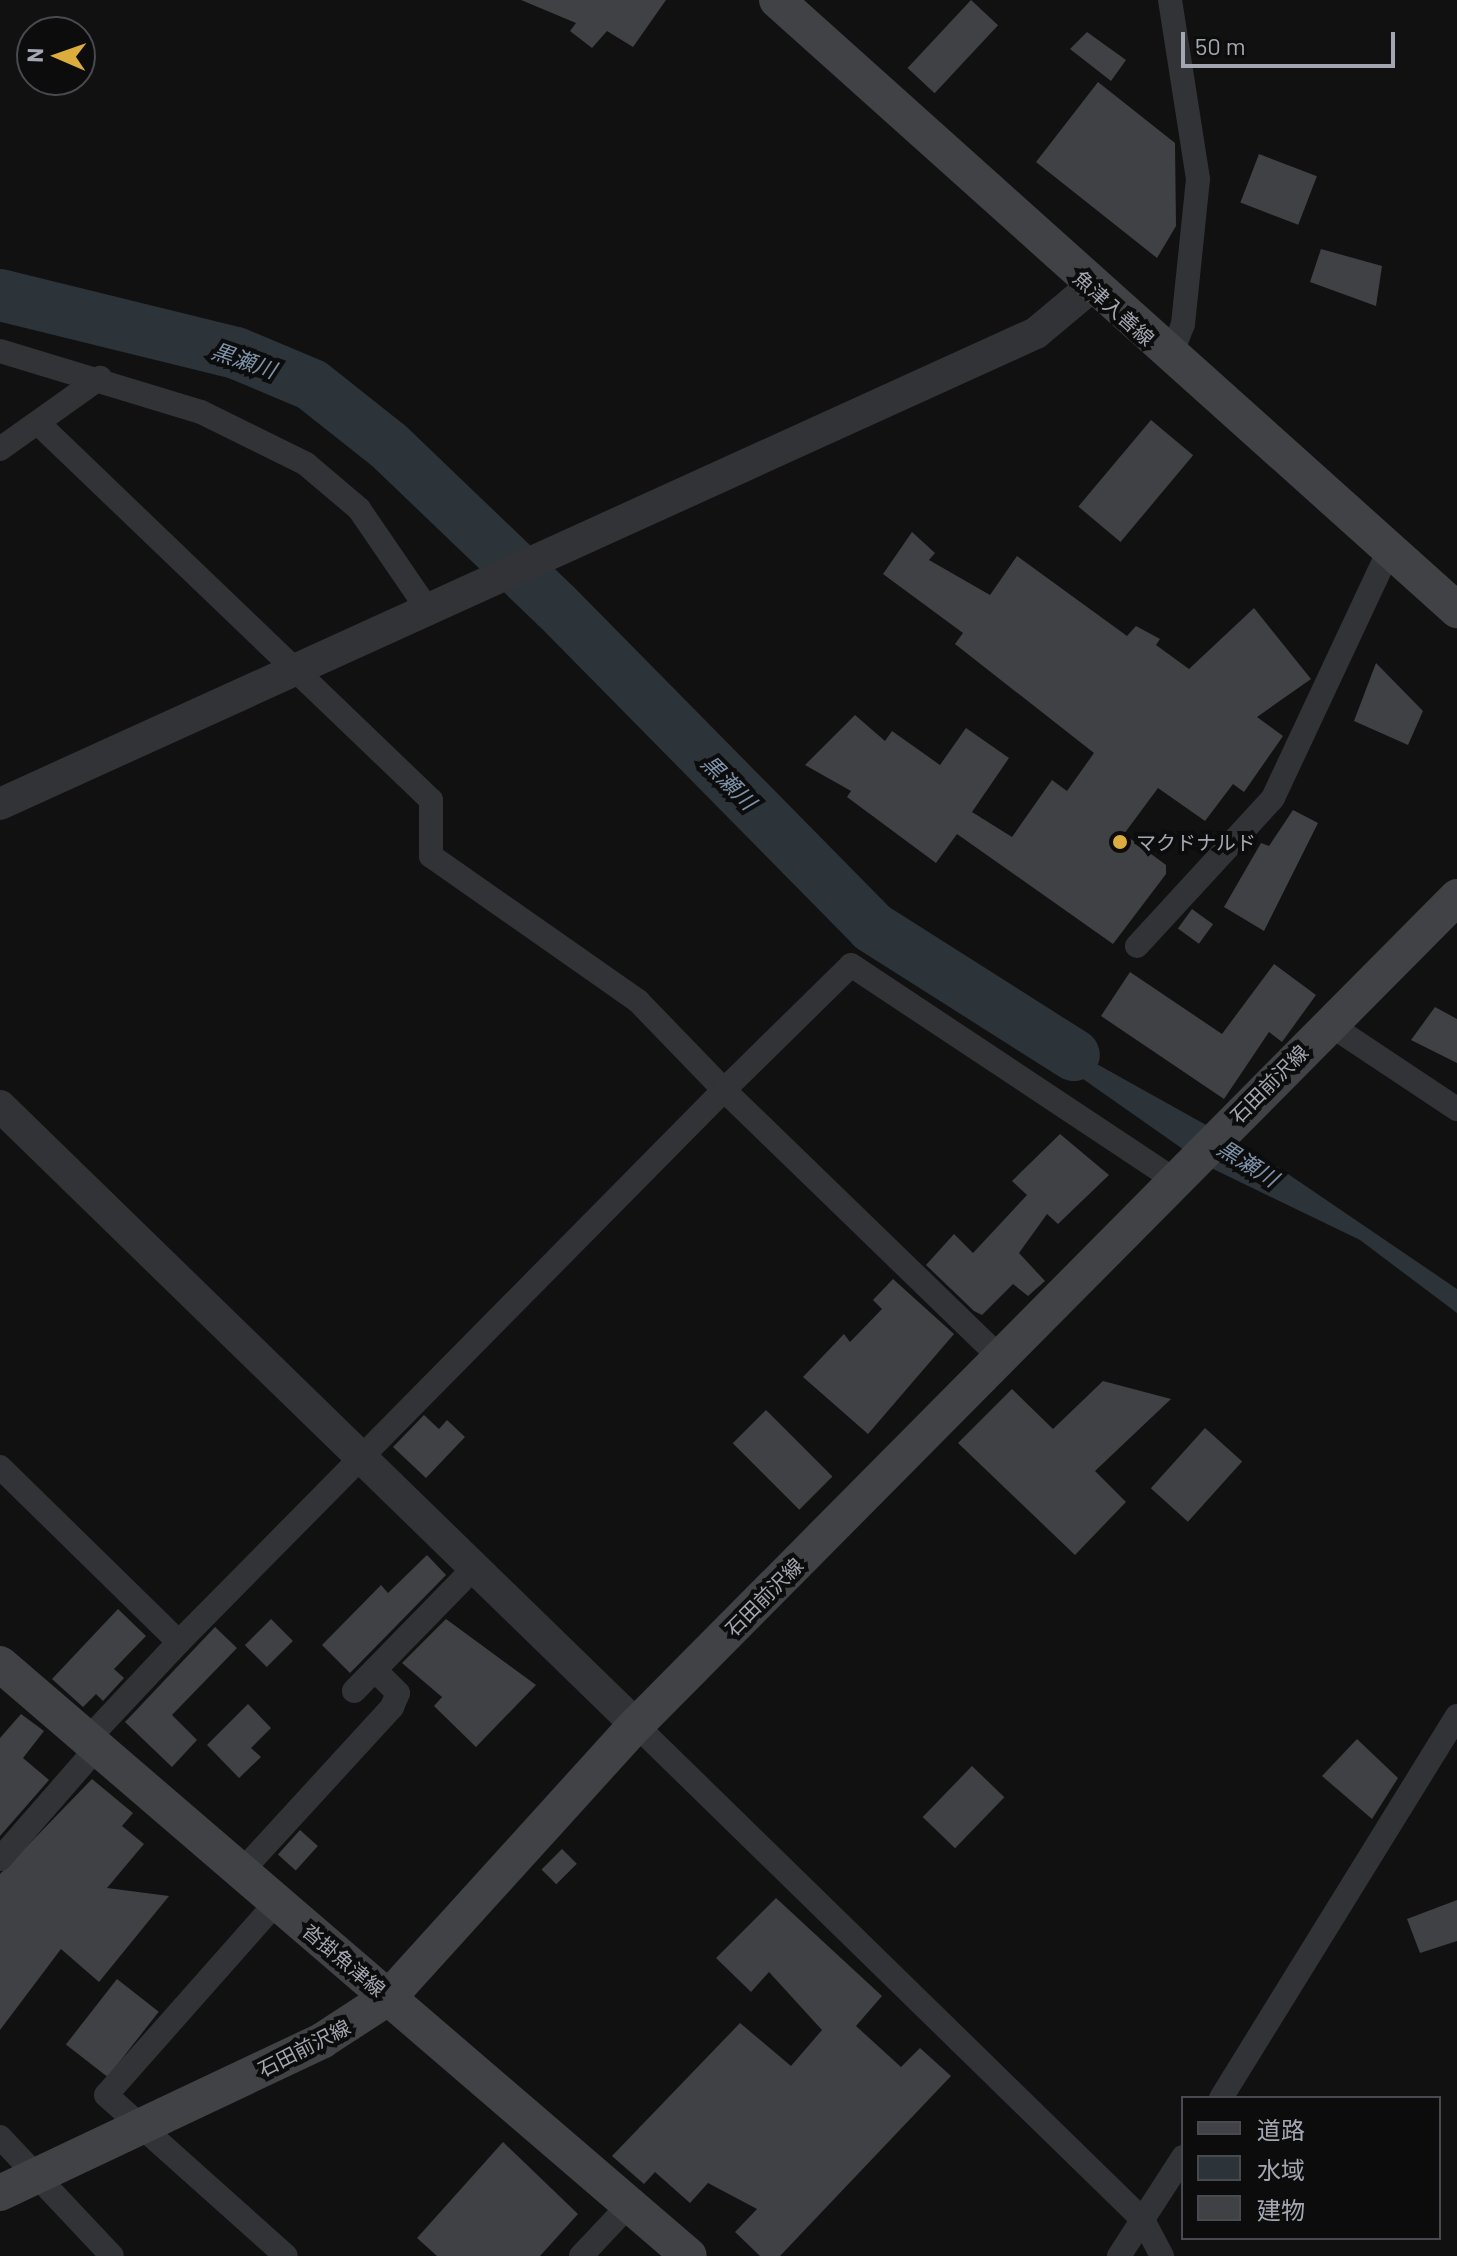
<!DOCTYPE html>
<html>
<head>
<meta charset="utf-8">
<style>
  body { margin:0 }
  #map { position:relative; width:1457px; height:2256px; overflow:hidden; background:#111112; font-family:Barlow,"Noto Sans JP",sans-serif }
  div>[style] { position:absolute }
  .water>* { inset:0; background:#2c3339 }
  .river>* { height:52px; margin:-26px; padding:0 26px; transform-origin:26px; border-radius:26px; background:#2c3339 }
  .building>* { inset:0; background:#404145; transform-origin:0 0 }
  .minor>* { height:24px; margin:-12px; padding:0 12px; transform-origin:12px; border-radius:12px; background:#323336 }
  .tertiary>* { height:32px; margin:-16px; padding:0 16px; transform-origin:16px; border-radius:16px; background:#323336 }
  .secondary>* { height:36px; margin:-18px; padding:0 18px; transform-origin:18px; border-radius:18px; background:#404246 }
  .dots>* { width:22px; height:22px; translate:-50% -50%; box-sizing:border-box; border:4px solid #0c0c0d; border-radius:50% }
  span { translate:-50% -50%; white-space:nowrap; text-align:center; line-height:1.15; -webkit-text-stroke:8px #0c0c0d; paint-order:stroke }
  .street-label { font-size:20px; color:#a4a7b1 }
  .poi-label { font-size:20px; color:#a4a7b1 }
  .left { translate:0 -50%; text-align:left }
  .water-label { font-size:22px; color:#7e93a9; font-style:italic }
  .legend { position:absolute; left:1181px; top:2096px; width:260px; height:144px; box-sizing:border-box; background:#0c0c0d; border:2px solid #494a4f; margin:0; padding:10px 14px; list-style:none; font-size:24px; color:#a4a7b1 }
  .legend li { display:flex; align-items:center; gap:16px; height:40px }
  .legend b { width:40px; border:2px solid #494a4f }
  .north { position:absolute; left:16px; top:16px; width:80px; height:80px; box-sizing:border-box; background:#0c0c0d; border:2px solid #494a4f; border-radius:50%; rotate:272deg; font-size:22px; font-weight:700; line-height:32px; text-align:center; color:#a4a7b1 }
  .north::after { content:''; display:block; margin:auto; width:28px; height:36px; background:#dcac3e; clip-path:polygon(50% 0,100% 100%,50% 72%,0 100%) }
  .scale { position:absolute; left:1181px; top:32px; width:214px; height:36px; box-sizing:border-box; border:4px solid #a4a7b1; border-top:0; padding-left:10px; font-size:24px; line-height:28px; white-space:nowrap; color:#a4a7b1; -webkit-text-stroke:6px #0c0c0d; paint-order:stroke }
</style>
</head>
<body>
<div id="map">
  <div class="water">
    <div style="clip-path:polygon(926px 969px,1260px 1155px,1457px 1289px,1457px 1313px,1360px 1240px,1207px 1166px)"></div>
  </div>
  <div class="river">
    <div style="left:0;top:295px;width:243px;rotate:13.8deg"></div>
    <div style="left:236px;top:353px;width:82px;rotate:22.8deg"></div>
    <div style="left:312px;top:385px;width:98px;rotate:38.4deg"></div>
    <div style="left:389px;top:446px;width:231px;rotate:43.8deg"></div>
    <div style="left:556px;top:606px;width:450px;rotate:45.4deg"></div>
    <div style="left:872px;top:927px;width:239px;rotate:32.4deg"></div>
  </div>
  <div class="building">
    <div style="clip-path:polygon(521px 0,666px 0,633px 47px,607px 31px,592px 48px,570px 31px,576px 23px)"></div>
    <div style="left:971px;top:0;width:37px;height:93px;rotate:43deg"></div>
    <div style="clip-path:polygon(1087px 32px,1126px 60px,1111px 81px,1070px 49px)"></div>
    <div style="clip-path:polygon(1098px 82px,1175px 143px,1176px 226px,1157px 258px,1036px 162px)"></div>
    <div style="left:1259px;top:154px;width:62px;height:52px;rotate:21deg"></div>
    <div style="clip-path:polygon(1321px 249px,1382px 266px,1376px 306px,1310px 282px)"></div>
    <div style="left:1151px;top:420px;width:55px;height:113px;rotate:40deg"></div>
    <div style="clip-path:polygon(912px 532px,935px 553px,929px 560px,990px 595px,1017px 556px,1127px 636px,1136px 626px,1160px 639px,1156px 645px,1189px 669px,1254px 608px,1311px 679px,1257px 717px,1283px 736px,1244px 792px,1233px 784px,1205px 821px,1158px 788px,1124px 834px,1166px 865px,1166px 874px,1113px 944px,957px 834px,936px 863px,847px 797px,851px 791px,805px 765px,855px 715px,885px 741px,892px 731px,940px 765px,966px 728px,1009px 758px,972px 812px,1012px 837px,1052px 780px,1067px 791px,1094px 753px,955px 644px,963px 633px,883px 574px)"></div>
    <div style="clip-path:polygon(1376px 663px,1423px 711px,1408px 745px,1354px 721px)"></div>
    <div style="clip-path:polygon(1293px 810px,1318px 823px,1264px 931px,1224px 907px,1261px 843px,1269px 846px)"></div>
    <div style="left:1192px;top:909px;width:26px;height:24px;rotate:36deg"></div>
    <div style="clip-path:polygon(1274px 964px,1316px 995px,1282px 1042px,1269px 1032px,1224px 1099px,1101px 1016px,1130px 972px,1222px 1034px)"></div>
    <div style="clip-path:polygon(1435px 1007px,1457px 1019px,1457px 1063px,1411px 1040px)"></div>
    <div style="clip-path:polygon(1060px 1134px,1109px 1175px,1058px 1224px,1047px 1214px,1019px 1253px,1045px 1281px,1028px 1296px,1013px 1284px,982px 1315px,974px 1311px,926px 1265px,954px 1234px,973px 1253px,1027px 1195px,1012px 1181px)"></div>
    <div style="clip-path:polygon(893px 1279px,954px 1334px,868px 1434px,803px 1377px,844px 1334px,850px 1342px,882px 1309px,873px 1300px)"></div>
    <div style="clip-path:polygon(1103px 1381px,1171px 1399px,1095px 1471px,1126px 1502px,1075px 1555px,958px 1443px,1012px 1389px,1053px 1429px)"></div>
    <div style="left:766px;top:1410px;width:94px;height:47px;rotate:45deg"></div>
    <div style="clip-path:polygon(424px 1415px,439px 1429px,447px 1420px,465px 1437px,426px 1478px,393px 1447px)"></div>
    <div style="left:1205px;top:1428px;width:50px;height:81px;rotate:42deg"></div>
    <div style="clip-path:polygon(427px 1555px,446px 1575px,350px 1673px,322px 1645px,381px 1585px,388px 1593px)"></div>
    <div style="clip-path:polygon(118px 1609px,146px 1636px,114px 1669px,124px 1678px,103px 1701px,96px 1694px,83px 1707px,52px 1679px)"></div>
    <div style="left:271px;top:1619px;width:31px;height:37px;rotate:45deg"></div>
    <div style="clip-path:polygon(446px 1619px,536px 1685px,476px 1747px,434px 1706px,442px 1697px,402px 1663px)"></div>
    <div style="clip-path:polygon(215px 1627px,237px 1648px,172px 1715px,197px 1740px,172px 1767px,125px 1722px)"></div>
    <div style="clip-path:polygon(248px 1704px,271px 1728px,251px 1748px,261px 1757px,239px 1778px,207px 1745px)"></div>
    <div style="clip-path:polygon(21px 1714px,44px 1731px,23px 1758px,49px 1780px,0 1836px,0 1738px)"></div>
    <div style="clip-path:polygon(1357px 1739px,1398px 1778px,1372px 1819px,1322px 1776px)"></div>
    <div style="left:972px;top:1766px;width:45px;height:71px;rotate:44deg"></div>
    <div style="clip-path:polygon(92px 1779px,133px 1813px,122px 1826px,144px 1844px,107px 1888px,169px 1896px,99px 1982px,61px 1949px,0 2030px,0 1874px)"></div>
    <div style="left:300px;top:1830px;width:24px;height:33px;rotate:42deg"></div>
    <div style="left:562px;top:1849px;width:21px;height:29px;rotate:45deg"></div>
    <div style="clip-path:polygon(776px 1898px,882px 1996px,856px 2026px,901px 2067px,920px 2048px,951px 2076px,780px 2256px,760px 2256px,735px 2232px,757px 2209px,708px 2183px,690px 2203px,655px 2172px,644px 2184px,612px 2156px,740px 2023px,791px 2066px,822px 2030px,769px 1972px,751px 1992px,716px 1958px)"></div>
    <div style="clip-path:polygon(1457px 1900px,1457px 1941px,1420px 1953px,1407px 1919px)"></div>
    <div style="left:117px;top:1979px;width:53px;height:83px;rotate:38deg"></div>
    <div style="clip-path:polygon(503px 2142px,578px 2214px,540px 2256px,437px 2256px,417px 2238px)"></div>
  </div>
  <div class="minor">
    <div style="left:1170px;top:0;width:181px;rotate:81.1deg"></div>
    <div style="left:1198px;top:179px;width:146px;rotate:95.9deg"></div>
    <div style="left:1183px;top:324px;width:36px;rotate:111deg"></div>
    <div style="left:0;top:351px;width:210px;rotate:16.9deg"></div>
    <div style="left:201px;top:412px;width:117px;rotate:26.3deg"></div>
    <div style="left:306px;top:464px;width:70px;rotate:40.3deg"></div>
    <div style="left:359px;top:509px;width:119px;rotate:55.6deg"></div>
    <div style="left:39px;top:424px;width:543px;rotate:43.81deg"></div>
    <div style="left:431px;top:800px;width:56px;rotate:90deg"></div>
    <div style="left:431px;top:856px;width:253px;rotate:35deg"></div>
    <div style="left:638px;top:1001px;width:124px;rotate:46deg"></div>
    <div style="left:724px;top:1090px;width:178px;rotate:-44.5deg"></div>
    <div style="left:851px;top:965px;width:385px;rotate:33.6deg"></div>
    <div style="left:0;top:449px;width:123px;rotate:-35.4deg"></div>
    <div style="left:1137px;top:946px;width:201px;rotate:-47.4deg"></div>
    <div style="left:1273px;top:798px;width:274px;rotate:-64.9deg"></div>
    <div style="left:1329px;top:1024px;width:154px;rotate:33.6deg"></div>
    <div style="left:0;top:1467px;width:250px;rotate:44.4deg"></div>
    <div style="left:179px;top:1642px;width:133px;rotate:133.2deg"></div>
    <div style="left:179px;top:1642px;width:776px;rotate:-45.37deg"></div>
    <div style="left:724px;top:1090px;width:385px;rotate:44.1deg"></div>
    <div style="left:354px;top:1691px;width:173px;rotate:-45.7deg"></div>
    <div style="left:636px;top:1725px;width:709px;rotate:44.31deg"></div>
    <div style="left:1143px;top:2220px;width:41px;rotate:62.2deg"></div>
    <div style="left:0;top:1859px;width:147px;rotate:-48.9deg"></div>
    <div style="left:241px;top:1872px;width:224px;rotate:-47.5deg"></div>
    <div style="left:392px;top:1707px;width:15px;rotate:-67deg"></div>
    <div style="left:398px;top:1693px;width:33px;rotate:-135deg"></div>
    <div style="left:276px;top:1903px;width:256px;rotate:131.5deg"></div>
    <div style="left:106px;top:2095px;width:241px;rotate:41.8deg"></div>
    <div style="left:1221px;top:2098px;width:449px;rotate:-58.3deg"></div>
    <div style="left:0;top:2137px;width:163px;rotate:46.7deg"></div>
    <div style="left:581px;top:2256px;width:70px;rotate:-46.7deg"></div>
    <div style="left:1119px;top:2256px;width:118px;rotate:-57.1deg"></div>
  </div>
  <div class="tertiary">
    <div style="left:0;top:804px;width:1138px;rotate:-24.45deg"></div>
    <div style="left:1036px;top:333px;width:72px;rotate:-39.9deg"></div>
    <div style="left:0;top:1106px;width:888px;rotate:44.22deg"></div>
  </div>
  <div class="secondary">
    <div style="left:777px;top:0;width:914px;rotate:41.89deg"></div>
    <div style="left:0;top:1664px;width:908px;rotate:40.67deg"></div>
    <div style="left:0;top:2193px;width:357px;rotate:-25.3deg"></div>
    <div style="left:323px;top:2040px;width:79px;rotate:-33.1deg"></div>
    <div style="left:389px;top:1997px;width:367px;rotate:-47.8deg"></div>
    <div style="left:636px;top:1725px;width:1166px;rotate:-45.24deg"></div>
  </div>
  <div class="dots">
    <div style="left:1120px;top:842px;background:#dcac3e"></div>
  </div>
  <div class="street-label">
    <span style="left:1114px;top:308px;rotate:42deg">魚津入善線</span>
    <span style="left:1269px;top:1084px;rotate:-45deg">石田前沢線</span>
    <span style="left:764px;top:1597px;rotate:-45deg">石田前沢線</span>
    <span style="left:344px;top:1960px;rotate:40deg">沓掛魚津線</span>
    <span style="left:304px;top:2048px;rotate:-27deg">石田前沢線</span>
  </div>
  <div class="poi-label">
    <span class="left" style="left:1136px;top:842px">マクドナルド</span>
  </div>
  <div class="water-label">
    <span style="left:244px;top:360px;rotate:19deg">黒瀬川</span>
    <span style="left:729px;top:782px;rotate:45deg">黒瀬川</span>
    <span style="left:1248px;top:1163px;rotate:32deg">黒瀬川</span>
  </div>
  <ul class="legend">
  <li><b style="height:10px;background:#404246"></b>道路</li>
  <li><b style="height:22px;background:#2c3339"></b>水域</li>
  <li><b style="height:22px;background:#404145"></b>建物</li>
  </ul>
  <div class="north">N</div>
  <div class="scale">50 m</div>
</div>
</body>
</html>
